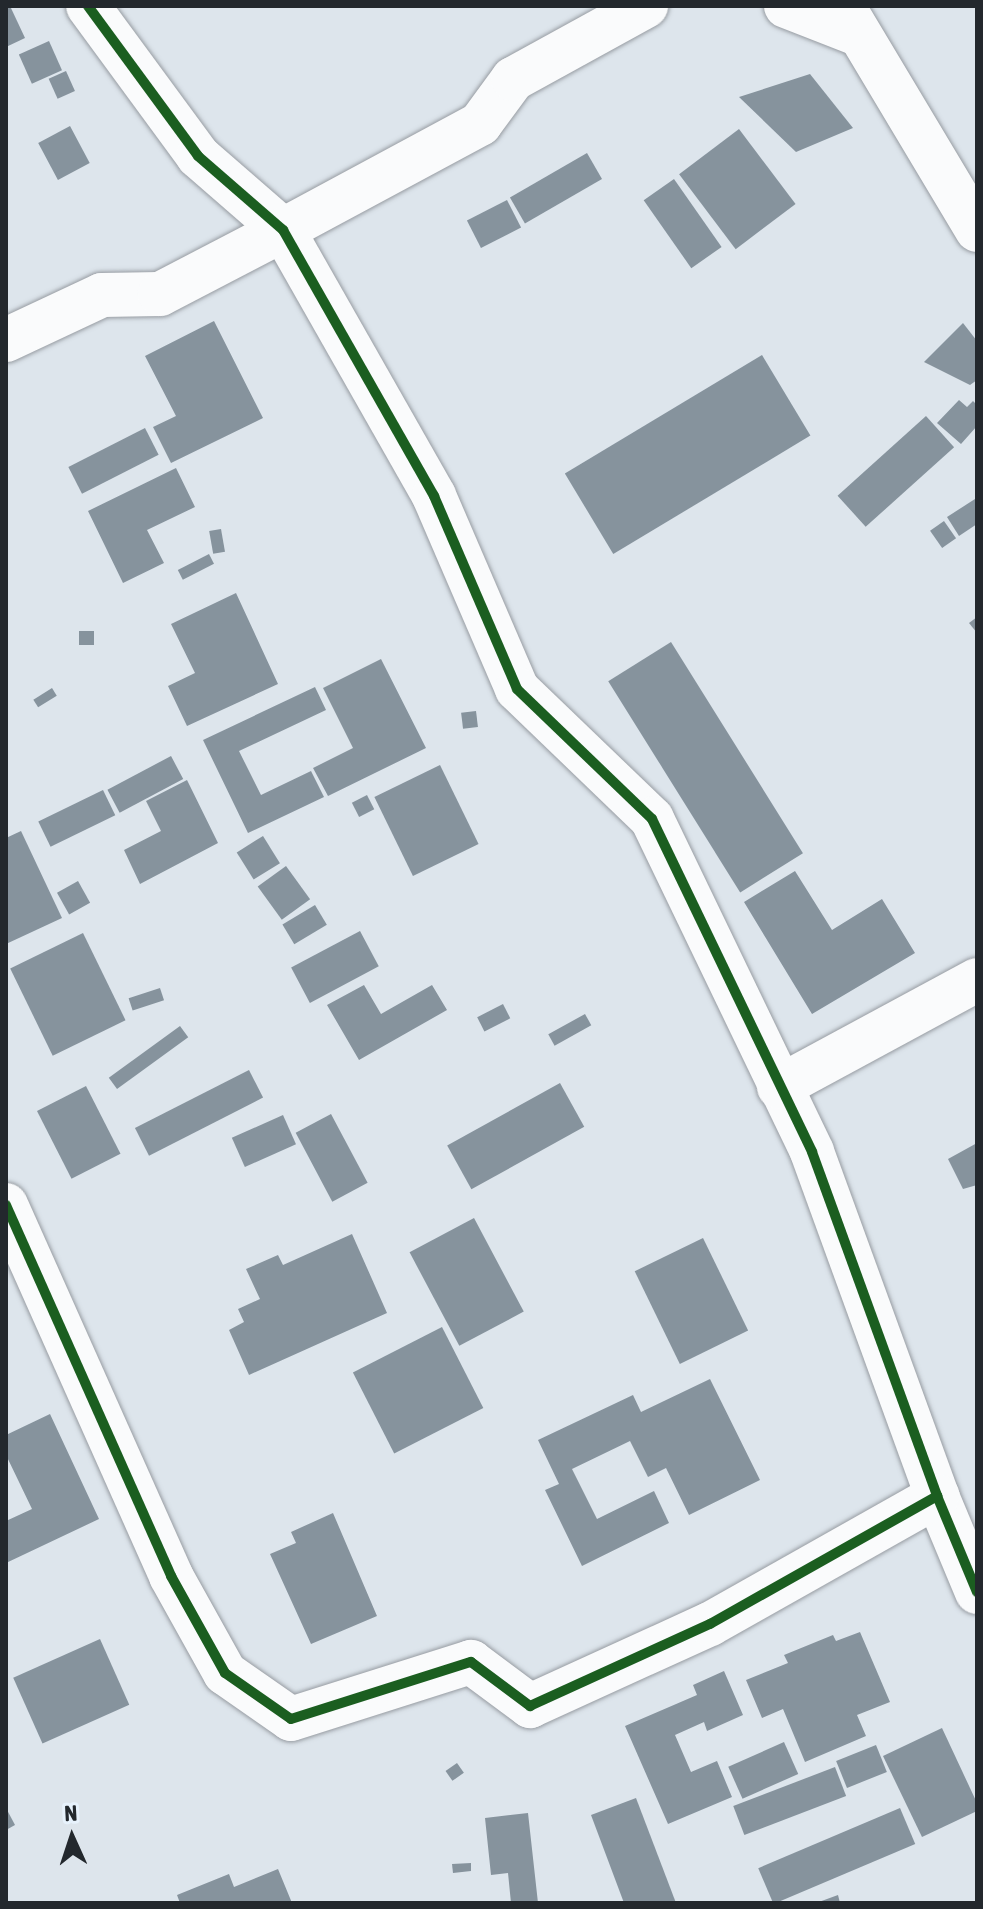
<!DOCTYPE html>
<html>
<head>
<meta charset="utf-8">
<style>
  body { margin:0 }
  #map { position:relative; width:983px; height:1909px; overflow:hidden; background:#dde5ec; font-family:"Asap Condensed",sans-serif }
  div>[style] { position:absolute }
  .building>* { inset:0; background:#86939d; transform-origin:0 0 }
  .roads { filter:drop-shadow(0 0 2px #979ca2) drop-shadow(0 0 2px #979ca2) }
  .minor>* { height:44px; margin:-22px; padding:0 22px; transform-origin:22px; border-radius:22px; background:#fafbfc }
  .cycleway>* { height:10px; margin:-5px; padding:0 5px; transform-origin:5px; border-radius:5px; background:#1b5e20 }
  span { translate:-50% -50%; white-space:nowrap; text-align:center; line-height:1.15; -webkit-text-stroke:8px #e7f2fc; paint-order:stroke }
  .frame { position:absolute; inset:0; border:8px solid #23282d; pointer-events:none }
  .north { position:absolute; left:32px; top:1797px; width:80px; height:80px; -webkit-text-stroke:6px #e7f2fc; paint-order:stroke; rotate:357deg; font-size:22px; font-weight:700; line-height:32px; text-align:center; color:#23282d }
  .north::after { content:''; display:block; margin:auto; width:28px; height:36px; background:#23282d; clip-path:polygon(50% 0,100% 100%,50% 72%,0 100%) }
</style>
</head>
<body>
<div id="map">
  <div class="building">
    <div style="clip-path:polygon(6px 6px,10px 6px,25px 38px,6px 47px)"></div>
    <div style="left:49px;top:41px;width:32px;height:33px;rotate:66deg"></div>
    <div style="left:66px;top:71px;width:22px;height:19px;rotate:66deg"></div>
    <div style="clip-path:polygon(810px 74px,853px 128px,796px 152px,739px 97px)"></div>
    <div style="left:70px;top:126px;width:42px;height:36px;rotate:62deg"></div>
    <div style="left:739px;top:129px;width:94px;height:75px;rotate:53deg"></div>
    <div style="left:587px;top:153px;width:30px;height:89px;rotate:60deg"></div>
    <div style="left:674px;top:179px;width:83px;height:37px;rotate:55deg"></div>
    <div style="left:507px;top:200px;width:31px;height:45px;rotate:63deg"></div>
    <div style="clip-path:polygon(214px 321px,263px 418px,171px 463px,153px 427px,176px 416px,145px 356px)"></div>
    <div style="clip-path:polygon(963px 323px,977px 341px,977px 380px,970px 385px,924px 362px)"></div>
    <div style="left:762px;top:355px;width:94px;height:230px;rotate:59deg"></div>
    <div style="clip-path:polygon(959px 400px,967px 407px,973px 401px,977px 405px,977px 426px,961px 444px,937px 423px)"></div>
    <div style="left:926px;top:416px;width:42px;height:119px;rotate:48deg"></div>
    <div style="left:145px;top:428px;width:30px;height:86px;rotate:63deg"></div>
    <div style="clip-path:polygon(176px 468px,195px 507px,147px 530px,164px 563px,123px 583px,88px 511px)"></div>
    <div style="clip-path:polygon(975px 499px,977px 524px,959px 536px,947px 517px)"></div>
    <div style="left:944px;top:521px;width:21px;height:17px;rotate:55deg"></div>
    <div style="left:221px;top:529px;width:23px;height:12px;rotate:80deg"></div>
    <div style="left:209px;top:554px;width:11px;height:35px;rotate:63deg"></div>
    <div style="clip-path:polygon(236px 593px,278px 684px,187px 726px,168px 686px,195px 673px,171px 624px)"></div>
    <div style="clip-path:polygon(977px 617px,977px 633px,969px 623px)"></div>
    <div style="left:94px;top:631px;width:14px;height:15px;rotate:90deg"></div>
    <div style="left:671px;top:642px;width:249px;height:74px;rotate:58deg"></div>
    <div style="clip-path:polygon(381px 659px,426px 748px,328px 796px,313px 768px,353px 748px,323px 688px)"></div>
    <div style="clip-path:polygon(315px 687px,326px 710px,239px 751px,261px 795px,311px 771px,324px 797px,248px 833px,203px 740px)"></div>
    <div style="left:52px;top:688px;width:9px;height:22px;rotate:58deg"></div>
    <div style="left:476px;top:711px;width:16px;height:15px;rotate:83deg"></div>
    <div style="left:171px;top:756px;width:26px;height:72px;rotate:62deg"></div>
    <div style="left:440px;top:765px;width:88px;height:73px;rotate:64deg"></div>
    <div style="clip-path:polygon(187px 780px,218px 843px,140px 884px,124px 850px,161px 831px,146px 801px)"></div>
    <div style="left:103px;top:790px;width:28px;height:72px;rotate:64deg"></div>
    <div style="left:367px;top:795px;width:16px;height:17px;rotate:63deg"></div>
    <div style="clip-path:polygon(21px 831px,62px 918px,6px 944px,6px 838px)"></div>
    <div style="left:263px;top:836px;width:32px;height:31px;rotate:58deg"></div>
    <div style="left:286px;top:866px;width:41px;height:35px;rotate:54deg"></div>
    <div style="clip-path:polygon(795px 871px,832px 930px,882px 899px,915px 953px,812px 1014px,744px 902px)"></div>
    <div style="left:78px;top:881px;width:25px;height:24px;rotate:61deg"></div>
    <div style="left:315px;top:905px;width:23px;height:38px;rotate:59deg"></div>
    <div style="left:360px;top:931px;width:40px;height:78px;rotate:62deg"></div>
    <div style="left:83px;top:933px;width:97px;height:81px;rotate:64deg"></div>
    <div style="clip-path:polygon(364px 985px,381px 1014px,432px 985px,447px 1010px,359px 1060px,327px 1005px)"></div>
    <div style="left:160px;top:988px;width:13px;height:33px;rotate:72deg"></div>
    <div style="left:503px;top:1004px;width:16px;height:29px;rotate:63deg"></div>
    <div style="left:585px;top:1014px;width:13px;height:42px;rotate:61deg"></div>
    <div style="left:180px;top:1026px;width:14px;height:88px;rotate:54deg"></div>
    <div style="left:249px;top:1070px;width:31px;height:128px;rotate:63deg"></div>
    <div style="left:560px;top:1083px;width:50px;height:129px;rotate:61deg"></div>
    <div style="left:86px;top:1086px;width:76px;height:55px;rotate:63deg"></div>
    <div style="left:331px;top:1114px;width:78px;height:40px;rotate:62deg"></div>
    <div style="left:283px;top:1115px;width:32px;height:56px;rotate:66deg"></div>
    <div style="clip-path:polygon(977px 1143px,977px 1185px,963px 1189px,948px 1159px)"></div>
    <div style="left:474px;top:1218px;width:106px;height:73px;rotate:62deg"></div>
    <div style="clip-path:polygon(352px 1234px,387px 1313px,249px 1375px,229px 1330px,244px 1322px,238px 1309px,260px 1299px,246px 1269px,278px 1255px,283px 1265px)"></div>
    <div style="left:703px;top:1238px;width:103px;height:76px;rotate:64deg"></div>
    <div style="left:442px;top:1327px;width:91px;height:100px;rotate:63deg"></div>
    <div style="clip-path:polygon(710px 1379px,760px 1480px,689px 1515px,666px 1468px,648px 1477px,630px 1441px,572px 1469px,597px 1519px,654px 1491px,669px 1523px,582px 1566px,545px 1490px,559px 1484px,538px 1440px,633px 1395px,641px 1412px)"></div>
    <div style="clip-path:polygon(50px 1414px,99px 1519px,6px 1563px,6px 1521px,32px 1509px,6px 1455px,6px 1435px)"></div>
    <div style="clip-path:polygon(333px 1513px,377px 1616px,311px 1644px,270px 1554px,296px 1543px,291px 1532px)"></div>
    <div style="clip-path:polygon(860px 1632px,890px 1702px,857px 1715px,866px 1736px,805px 1762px,783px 1709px,762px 1718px,746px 1680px,788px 1663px,784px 1655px,833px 1635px,836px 1641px)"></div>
    <div style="left:100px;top:1639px;width:72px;height:95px;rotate:66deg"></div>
    <div style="clip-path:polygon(724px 1671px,743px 1715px,707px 1731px,704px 1722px,675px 1735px,691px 1772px,717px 1761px,732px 1797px,668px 1824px,625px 1726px,697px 1695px,693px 1685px)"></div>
    <div style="clip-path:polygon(942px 1728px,977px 1803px,977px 1811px,922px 1837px,883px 1756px)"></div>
    <div style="left:784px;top:1742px;width:35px;height:61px;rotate:66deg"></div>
    <div style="left:876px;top:1745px;width:29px;height:43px;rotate:68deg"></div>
    <div style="left:457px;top:1763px;width:12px;height:14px;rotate:55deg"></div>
    <div style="left:835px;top:1767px;width:31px;height:109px;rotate:69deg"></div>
    <div style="clip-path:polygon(636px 1798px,676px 1903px,624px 1903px,591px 1815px)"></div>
    <div style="clip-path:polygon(6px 1808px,15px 1825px,6px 1830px)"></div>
    <div style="left:900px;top:1808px;width:39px;height:154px;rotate:67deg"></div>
    <div style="clip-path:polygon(528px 1813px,538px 1903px,511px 1903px,508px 1873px,491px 1875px,485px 1818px)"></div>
    <div style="clip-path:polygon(471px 1863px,471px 1871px,453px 1873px,452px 1864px)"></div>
    <div style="clip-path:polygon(278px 1869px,292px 1903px,180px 1903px,177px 1895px,229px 1874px,234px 1887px)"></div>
    <div style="clip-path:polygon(838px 1895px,840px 1903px,816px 1903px)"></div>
  </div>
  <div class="roads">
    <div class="minor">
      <div style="left:88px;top:6px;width:186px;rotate:53.7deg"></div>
      <div style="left:198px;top:156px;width:113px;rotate:41deg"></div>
      <div style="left:283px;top:230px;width:306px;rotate:60.4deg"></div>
      <div style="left:434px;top:496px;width:210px;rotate:66.7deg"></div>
      <div style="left:517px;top:689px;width:187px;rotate:43.9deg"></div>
      <div style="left:652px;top:819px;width:369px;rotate:64.3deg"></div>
      <div style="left:812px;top:1152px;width:366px;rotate:70deg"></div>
      <div style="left:937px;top:1496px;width:104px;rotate:67.4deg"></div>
      <div style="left:786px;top:6px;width:77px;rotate:21.3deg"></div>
      <div style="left:843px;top:6px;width:261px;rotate:59.1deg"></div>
      <div style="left:6px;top:340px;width:106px;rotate:-25.1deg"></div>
      <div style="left:102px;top:295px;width:58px;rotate:-1deg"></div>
      <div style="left:160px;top:294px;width:139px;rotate:-27.5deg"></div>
      <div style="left:283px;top:230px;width:224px;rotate:-28.3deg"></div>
      <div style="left:480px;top:124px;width:56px;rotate:-53.7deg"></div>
      <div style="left:513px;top:79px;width:152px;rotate:-28.8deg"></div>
      <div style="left:779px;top:1087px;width:225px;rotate:-28.4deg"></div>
      <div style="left:6px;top:1205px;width:406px;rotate:66deg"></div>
      <div style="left:171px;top:1576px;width:111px;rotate:60.9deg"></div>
      <div style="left:225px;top:1673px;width:80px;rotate:34.9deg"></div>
      <div style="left:291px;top:1719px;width:189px;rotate:-17.6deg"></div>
      <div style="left:471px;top:1662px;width:74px;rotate:36.7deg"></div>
      <div style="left:530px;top:1706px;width:198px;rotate:-24.5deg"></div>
      <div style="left:710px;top:1624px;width:261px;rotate:-29.4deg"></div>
    </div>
  </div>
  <div class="cycleway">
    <div style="left:88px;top:6px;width:186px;rotate:53.7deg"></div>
    <div style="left:198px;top:156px;width:113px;rotate:41deg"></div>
    <div style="left:283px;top:230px;width:306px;rotate:60.4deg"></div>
    <div style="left:434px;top:496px;width:210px;rotate:66.7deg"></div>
    <div style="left:517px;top:689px;width:187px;rotate:43.9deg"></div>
    <div style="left:652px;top:819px;width:369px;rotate:64.3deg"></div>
    <div style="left:812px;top:1152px;width:366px;rotate:70deg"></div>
    <div style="left:937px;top:1496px;width:104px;rotate:67.4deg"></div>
    <div style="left:6px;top:1205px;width:406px;rotate:66deg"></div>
    <div style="left:171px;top:1576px;width:111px;rotate:60.9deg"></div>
    <div style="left:225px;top:1673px;width:80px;rotate:34.9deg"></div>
    <div style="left:291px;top:1719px;width:189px;rotate:-17.6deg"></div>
    <div style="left:471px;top:1662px;width:74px;rotate:36.7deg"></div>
    <div style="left:530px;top:1706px;width:198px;rotate:-24.5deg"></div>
    <div style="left:710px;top:1624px;width:261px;rotate:-29.4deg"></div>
  </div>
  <div class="frame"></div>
  <div class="north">N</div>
</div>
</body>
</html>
